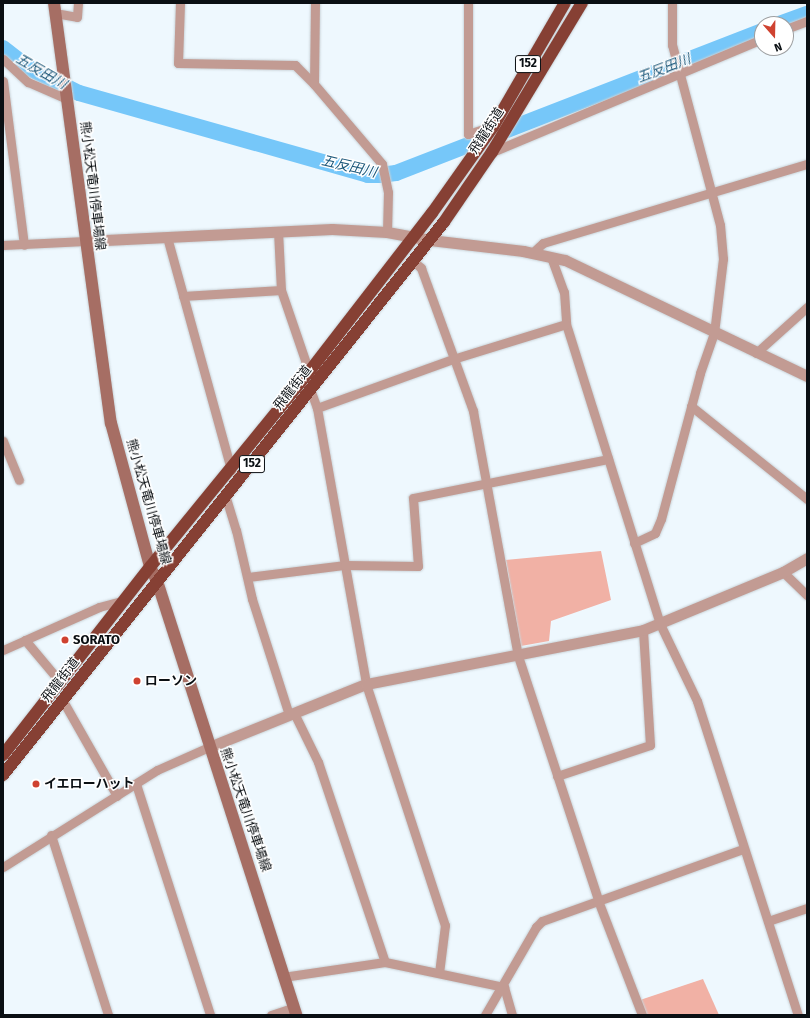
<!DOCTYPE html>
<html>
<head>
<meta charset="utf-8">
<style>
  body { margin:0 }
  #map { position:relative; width:810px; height:1018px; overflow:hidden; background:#eef8fe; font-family:"Fira Sans","Noto Sans JP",sans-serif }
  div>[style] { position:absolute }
  .green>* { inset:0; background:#f1b1a5 }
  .river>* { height:16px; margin:-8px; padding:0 8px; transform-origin:8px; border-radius:8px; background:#76c7f9 }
  .roads { filter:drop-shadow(0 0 1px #cad3d8) drop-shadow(0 0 1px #cad3d8) }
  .minor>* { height:9px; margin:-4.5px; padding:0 4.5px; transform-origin:4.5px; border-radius:4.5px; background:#c29b93 }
  .tertiary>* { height:11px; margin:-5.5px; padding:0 5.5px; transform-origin:5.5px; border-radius:5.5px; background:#c29b93 }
  .secondary>* { height:12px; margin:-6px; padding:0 6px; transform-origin:6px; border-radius:6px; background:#a66e64 }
  .trunk>* { height:12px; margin:-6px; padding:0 6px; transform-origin:6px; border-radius:6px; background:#864034 }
  .dots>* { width:11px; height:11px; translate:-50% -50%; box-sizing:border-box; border:2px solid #fff; border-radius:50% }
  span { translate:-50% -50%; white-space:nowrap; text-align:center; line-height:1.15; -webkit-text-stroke:3px #fff; paint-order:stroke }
  .shield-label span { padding:1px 3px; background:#fff; border:1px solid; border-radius:3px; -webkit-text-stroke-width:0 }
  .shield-label { font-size:12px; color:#0a0f13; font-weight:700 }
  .street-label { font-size:13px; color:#0a0f13 }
  .poi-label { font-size:13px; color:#0a0f13; font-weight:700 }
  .left { translate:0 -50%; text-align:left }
  .water-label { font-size:14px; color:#1d597b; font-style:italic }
  .frame { position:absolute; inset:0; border:4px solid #0a0f13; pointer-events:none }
  .north { position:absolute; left:754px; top:16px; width:40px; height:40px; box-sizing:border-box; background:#fff; border:1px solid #9d9fa1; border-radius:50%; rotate:160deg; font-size:11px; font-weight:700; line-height:16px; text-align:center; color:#0a0f13 }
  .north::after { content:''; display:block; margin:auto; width:14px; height:18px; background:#cf4230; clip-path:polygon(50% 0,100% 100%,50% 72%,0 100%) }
</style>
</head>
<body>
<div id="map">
  <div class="green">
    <div style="clip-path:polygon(601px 551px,611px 600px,551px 621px,549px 641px,521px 646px,506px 560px)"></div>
    <div style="clip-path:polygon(703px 979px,719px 1015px,646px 1015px,637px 1001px)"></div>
  </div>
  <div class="river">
    <div style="left:779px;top:24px;width:30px;rotate:-20deg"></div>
    <div style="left:3px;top:48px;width:33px;rotate:38deg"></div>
    <div style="left:29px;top:68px;width:56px;rotate:26.6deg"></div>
    <div style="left:79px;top:93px;width:300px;rotate:15.8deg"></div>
    <div style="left:368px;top:175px;width:12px"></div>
    <div style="left:380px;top:175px;width:16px;rotate:-7deg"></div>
    <div style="left:396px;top:173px;width:393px;rotate:-21.2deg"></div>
  </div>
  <div class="roads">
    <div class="minor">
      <div style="left:180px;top:3px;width:60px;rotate:91.9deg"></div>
      <div style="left:178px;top:63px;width:117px;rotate:1deg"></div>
      <div style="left:295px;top:65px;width:27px;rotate:45deg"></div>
      <div style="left:315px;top:3px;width:81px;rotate:90.7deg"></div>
      <div style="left:314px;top:84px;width:105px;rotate:49.6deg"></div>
      <div style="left:382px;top:164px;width:29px;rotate:78deg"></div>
      <div style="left:388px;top:192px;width:40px;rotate:91.4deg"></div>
      <div style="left:468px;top:3px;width:131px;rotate:90deg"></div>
      <div style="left:468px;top:134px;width:26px;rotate:-18deg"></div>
      <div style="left:55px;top:13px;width:22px;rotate:10deg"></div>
      <div style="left:77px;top:17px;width:14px;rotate:-86deg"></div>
      <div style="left:786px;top:29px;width:22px;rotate:-21deg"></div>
      <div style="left:3px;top:59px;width:34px;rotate:43deg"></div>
      <div style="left:28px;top:82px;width:43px;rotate:23.6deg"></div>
      <div style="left:3px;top:81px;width:165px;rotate:82.7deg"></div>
      <div style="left:492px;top:152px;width:293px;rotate:-22.7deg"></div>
      <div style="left:278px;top:231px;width:59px;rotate:87.1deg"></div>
      <div style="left:281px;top:290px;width:87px;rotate:71.1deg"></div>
      <div style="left:167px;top:237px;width:242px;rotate:74.6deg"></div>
      <div style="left:3px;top:245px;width:82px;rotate:-2.8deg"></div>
      <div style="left:532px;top:253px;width:15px;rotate:-42deg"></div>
      <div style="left:543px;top:243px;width:276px;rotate:-16.7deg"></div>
      <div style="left:551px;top:257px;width:37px;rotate:70deg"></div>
      <div style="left:564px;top:292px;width:32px;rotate:86deg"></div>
      <div style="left:566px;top:324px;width:314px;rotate:72.6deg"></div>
      <div style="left:660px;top:624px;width:85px;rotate:64.3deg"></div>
      <div style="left:697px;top:701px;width:330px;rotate:72.2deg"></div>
      <div style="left:413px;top:261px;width:11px;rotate:41deg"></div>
      <div style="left:421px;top:268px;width:152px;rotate:70deg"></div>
      <div style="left:473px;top:411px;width:249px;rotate:79.6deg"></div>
      <div style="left:518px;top:656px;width:260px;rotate:71.8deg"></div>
      <div style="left:599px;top:903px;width:120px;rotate:69deg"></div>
      <div style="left:183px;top:296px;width:98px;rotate:-3.5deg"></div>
      <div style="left:756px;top:353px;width:69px;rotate:-42deg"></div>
      <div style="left:310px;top:389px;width:20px;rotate:70deg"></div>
      <div style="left:317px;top:408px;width:280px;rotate:79.9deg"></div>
      <div style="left:366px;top:684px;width:254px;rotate:71.9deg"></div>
      <div style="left:445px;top:925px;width:48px;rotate:97.1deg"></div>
      <div style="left:691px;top:406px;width:149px;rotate:38.7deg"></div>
      <div style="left:317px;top:408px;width:145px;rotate:-19.8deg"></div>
      <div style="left:453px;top:359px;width:118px;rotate:-17.2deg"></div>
      <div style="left:3px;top:441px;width:42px;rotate:67.7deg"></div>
      <div style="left:226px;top:498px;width:34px;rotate:73deg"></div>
      <div style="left:236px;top:530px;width:71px;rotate:76.9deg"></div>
      <div style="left:252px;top:599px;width:122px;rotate:72.3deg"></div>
      <div style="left:634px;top:543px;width:23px;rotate:-25deg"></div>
      <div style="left:655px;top:533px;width:15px;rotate:-67deg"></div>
      <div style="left:661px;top:519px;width:151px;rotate:-75deg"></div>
      <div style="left:700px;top:373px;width:42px;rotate:-70.7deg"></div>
      <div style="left:714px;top:333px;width:75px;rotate:-83.1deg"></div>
      <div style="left:723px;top:259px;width:34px;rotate:-95deg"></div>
      <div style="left:720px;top:225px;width:186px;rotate:-104.9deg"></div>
      <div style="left:672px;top:45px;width:42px;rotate:-90deg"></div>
      <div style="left:783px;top:572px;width:33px;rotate:44deg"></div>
      <div style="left:248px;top:577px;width:98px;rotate:-7.1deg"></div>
      <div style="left:345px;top:565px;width:73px;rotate:0.8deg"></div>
      <div style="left:418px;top:566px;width:68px;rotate:-94.2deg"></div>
      <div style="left:413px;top:498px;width:199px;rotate:-11.3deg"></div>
      <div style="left:25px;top:640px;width:81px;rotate:-24deg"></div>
      <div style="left:99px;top:607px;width:24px;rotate:-15deg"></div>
      <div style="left:3px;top:650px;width:24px;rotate:-24deg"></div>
      <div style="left:25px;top:640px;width:56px;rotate:50.1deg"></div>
      <div style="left:63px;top:701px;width:109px;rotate:60.4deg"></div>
      <div style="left:294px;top:713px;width:55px;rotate:63.9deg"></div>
      <div style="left:318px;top:762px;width:211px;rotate:71.5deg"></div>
      <div style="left:557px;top:776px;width:98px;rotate:-18.4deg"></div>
      <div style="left:650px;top:745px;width:115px;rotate:-93.5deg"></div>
      <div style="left:136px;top:784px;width:243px;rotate:72.2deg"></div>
      <div style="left:51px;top:835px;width:189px;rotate:72.4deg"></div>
      <div style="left:3px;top:867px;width:182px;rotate:-32.2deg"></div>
      <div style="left:157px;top:770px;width:57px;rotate:-23.9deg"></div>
      <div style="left:768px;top:921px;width:41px;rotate:-18.4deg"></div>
      <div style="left:283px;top:977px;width:103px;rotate:-8.4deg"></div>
      <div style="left:385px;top:962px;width:122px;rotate:11.9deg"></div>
      <div style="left:504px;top:987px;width:29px;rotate:74deg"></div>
      <div style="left:271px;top:1015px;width:23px;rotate:-18deg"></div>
      <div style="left:485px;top:1015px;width:102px;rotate:-59.9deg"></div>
      <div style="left:536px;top:927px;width:8px;rotate:-45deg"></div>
      <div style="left:542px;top:921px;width:214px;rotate:-19.7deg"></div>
    </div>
    <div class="tertiary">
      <div style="left:85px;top:241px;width:247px;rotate:-2.8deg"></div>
      <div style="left:332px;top:229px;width:55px;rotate:3.1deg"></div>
      <div style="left:387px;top:232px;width:44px;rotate:10.5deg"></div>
      <div style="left:430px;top:240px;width:94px;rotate:6.7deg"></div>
      <div style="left:523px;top:251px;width:43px;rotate:12.1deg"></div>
      <div style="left:565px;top:260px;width:268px;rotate:25.6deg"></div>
      <div style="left:209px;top:747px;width:169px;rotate:-21.9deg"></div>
      <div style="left:366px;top:684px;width:282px;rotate:-11deg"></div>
      <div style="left:643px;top:630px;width:152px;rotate:-22.5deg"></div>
      <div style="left:783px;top:572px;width:28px;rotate:-30deg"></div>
    </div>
    <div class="secondary">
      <div style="left:54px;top:3px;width:424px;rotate:82.3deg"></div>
      <div style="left:111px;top:423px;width:149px;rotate:74.8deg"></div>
      <div style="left:150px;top:567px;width:16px;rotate:63deg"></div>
      <div style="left:157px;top:581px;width:456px;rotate:72.2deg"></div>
    </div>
    <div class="trunk">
      <div style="left:3px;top:755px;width:239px;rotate:-52deg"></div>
      <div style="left:150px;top:567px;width:252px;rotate:-50.8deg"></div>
      <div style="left:309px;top:372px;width:201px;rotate:-52.3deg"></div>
      <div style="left:432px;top:213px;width:105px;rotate:-54.7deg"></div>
      <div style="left:493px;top:127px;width:143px;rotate:-59.9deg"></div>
      <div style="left:3px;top:775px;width:707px;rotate:-51.43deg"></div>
      <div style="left:444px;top:222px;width:85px;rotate:-55.6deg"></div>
      <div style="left:492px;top:152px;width:174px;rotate:-58.9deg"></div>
    </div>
  </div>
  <div class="dots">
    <div style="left:65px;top:640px;background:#cf4230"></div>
    <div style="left:137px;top:681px;background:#cf4230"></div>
    <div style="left:36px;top:784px;background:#cf4230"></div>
  </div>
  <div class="shield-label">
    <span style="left:528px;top:64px">152</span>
    <span style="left:252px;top:464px">152</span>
  </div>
  <div class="street-label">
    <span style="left:487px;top:131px;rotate:-57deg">飛龍街道</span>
    <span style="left:92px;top:186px;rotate:83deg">熊小松天竜川停車場線</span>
    <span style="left:293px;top:388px;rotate:-52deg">飛龍街道</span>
    <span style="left:148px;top:502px;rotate:74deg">熊小松天竜川停車場線</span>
    <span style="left:61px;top:680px;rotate:-52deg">飛龍街道</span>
    <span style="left:245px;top:810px;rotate:71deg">熊小松天竜川停車場線</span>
  </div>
  <div class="poi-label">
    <span class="left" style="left:73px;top:640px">SORATO</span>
    <span class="left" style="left:145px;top:681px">ローソン</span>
    <span class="left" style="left:44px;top:784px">イエローハット</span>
  </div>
  <div class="water-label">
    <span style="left:664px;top:69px;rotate:-21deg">五反田川</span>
    <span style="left:41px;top:72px;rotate:30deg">五反田川</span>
    <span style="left:349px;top:167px;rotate:13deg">五反田川</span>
  </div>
  <div class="frame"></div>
  <div class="north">N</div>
</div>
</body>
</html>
